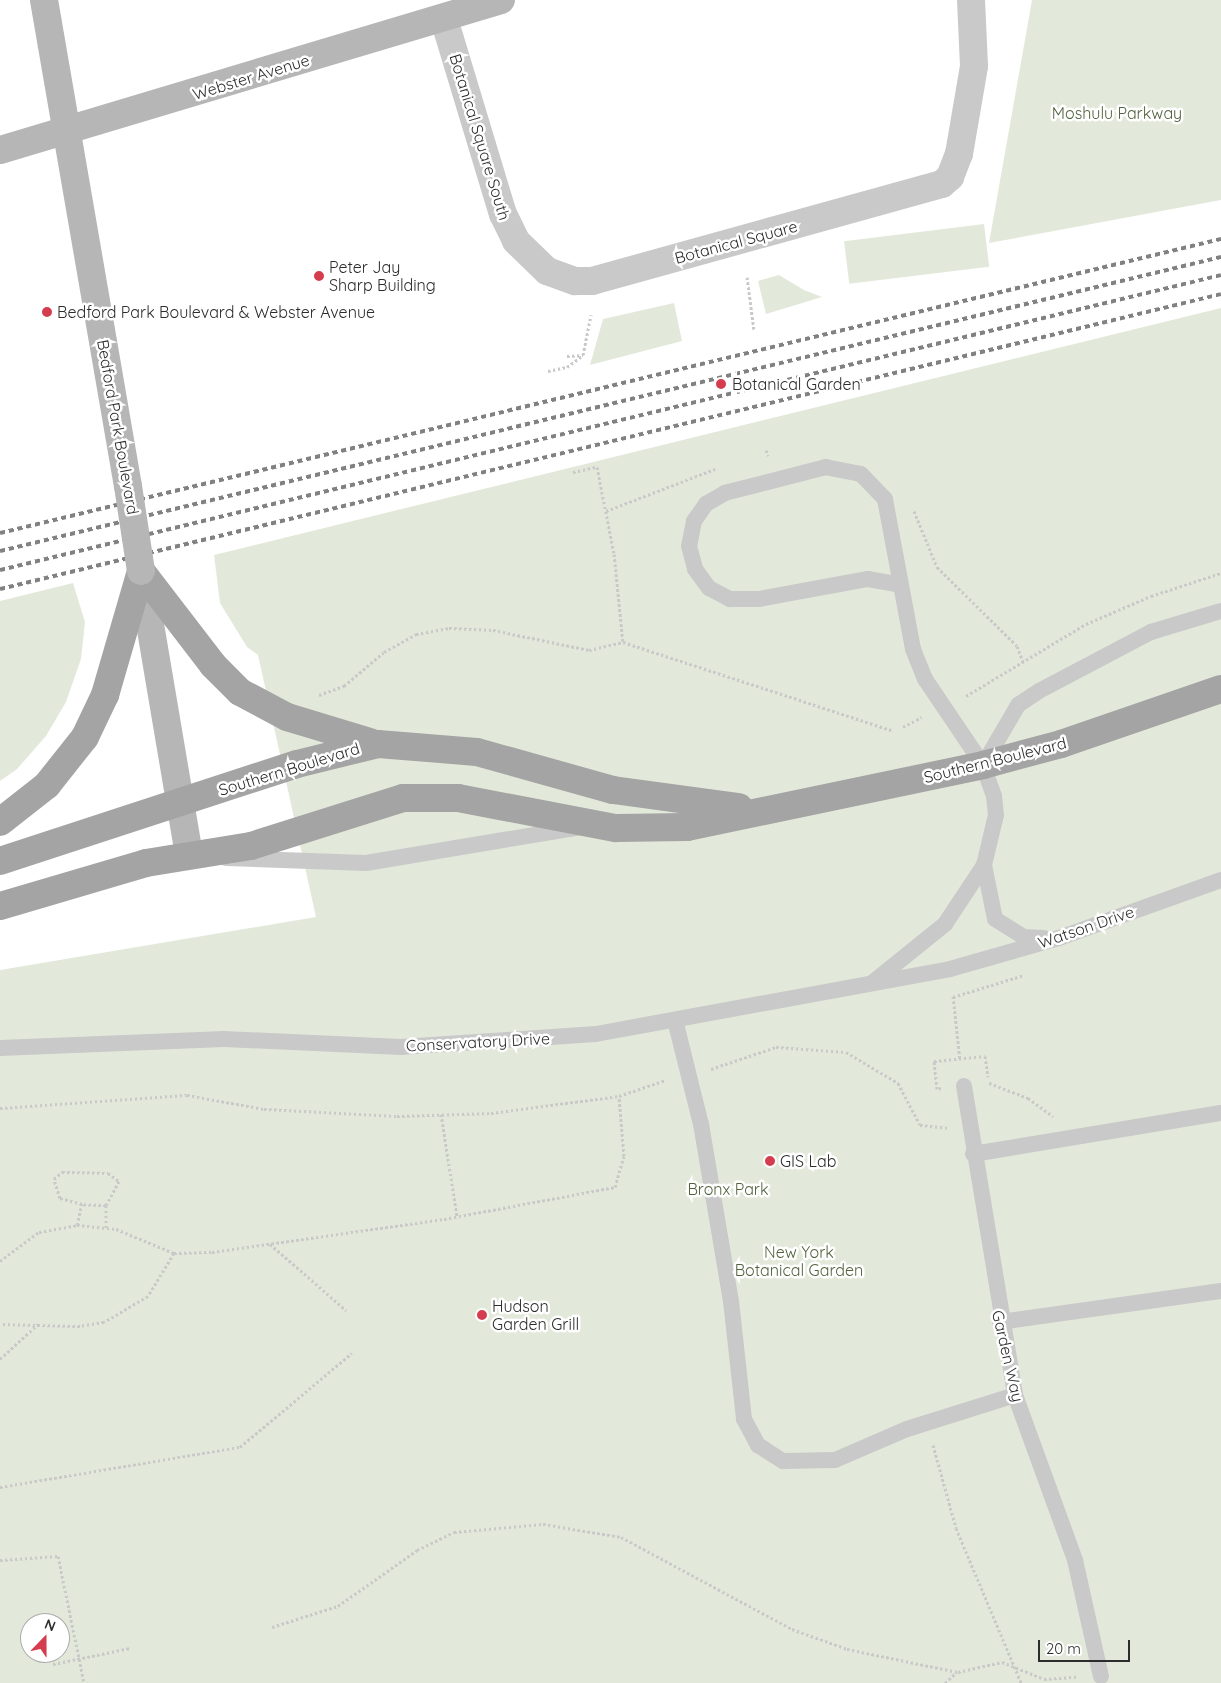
<!DOCTYPE html>
<html>
<head>
<meta charset="utf-8">
<style>
  body { margin:0 }
  #map { position:relative; width:1221px; height:1683px; overflow:hidden; background:#fff; font-family:Quicksand,sans-serif }
  div>[style] { position:absolute }
  .green>* { inset:0; background:#e3e9da; transform-origin:0 0 }
  .path>* { height:3px; margin-top:-1.5px; transform-origin:0; background:repeating-linear-gradient(90deg,#c9c9c9 0 2.5px,transparent 0 5px) }
  .service>* { height:16px; margin:-8px; padding:0 8px; transform-origin:8px; border-radius:8px; background:#c9c9c9 }
  .minor>* { height:28px; margin:-14px; padding:0 14px; transform-origin:14px; border-radius:14px; background:#c9c9c9 }
  .secondary>* { height:28px; margin:-14px; padding:0 14px; transform-origin:14px; border-radius:14px; background:#b6b6b6 }
  .primary>* { height:28px; margin:-14px; padding:0 14px; transform-origin:14px; border-radius:14px; background:#a4a4a4 }
  .rail>* { height:4px; margin-top:-2px; transform-origin:0; background:repeating-linear-gradient(90deg,#818181 0 5px,transparent 0 9px) }
  .secondary-bridge>* { height:28px; margin:-14px; padding:0 14px; transform-origin:14px; border-radius:14px; background:#b6b6b6 }
  .dots>* { width:14px; height:14px; translate:-50% -50%; box-sizing:border-box; border:2px solid #fff; border-radius:50% }
  span { translate:-50% -50%; white-space:nowrap; text-align:center; line-height:1.15; -webkit-text-stroke:5px #fff; paint-order:stroke }
  .street-label { font-size:16px; color:#2c2c2c }
  .park-label { font-size:16px; color:#51633e }
  .poi-label { font-size:16px; color:#2c2c2c }
  .left { translate:0 -50%; text-align:left }
  .north { position:absolute; left:20px; top:1613px; width:50px; height:50px; box-sizing:border-box; background:#fff; border:1px solid #ababab; border-radius:50%; rotate:22deg; font-size:14px; font-weight:700; line-height:20px; text-align:center; color:#2c2c2c }
  .north::after { content:''; display:block; margin:auto; width:18px; height:22px; background:#d43d4d; clip-path:polygon(50% 0,100% 100%,50% 72%,0 100%) }
  .scale { position:absolute; left:1038px; top:1640px; width:92px; height:22px; box-sizing:border-box; border:2px solid #2c2c2c; border-top:0; padding-left:6px; font-size:15px; line-height:18px; white-space:nowrap; color:#2c2c2c; -webkit-text-stroke:4px #fff; paint-order:stroke }
</style>
</head>
<body>
<div id="map">
  <div class="green">
    <div style="clip-path:polygon(1032px 0,1221px 0,1221px 200px,989px 243px)"></div>
    <div style="left:984px;top:224px;width:43px;height:141px;rotate:83deg"></div>
    <div style="clip-path:polygon(779px 275px,804px 290px,822px 297px,766px 314px,758px 281px)"></div>
    <div style="clip-path:polygon(674px 303px,682px 341px,590px 365px,603px 319px)"></div>
    <div style="clip-path:polygon(evenodd,1221px 308px,1221px 1683px,0 1683px,0 970px,316px 917px,258px 655px,247px 647px,220px 603px,214px 555px,1221px 308px,30px 1623px,60px 1623px,60px 1653px,30px 1653px,30px 1623px)"></div>
    <div style="clip-path:polygon(73px 583px,85px 622px,81px 659px,66px 702px,46px 736px,17px 769px,0 781px,0 601px)"></div>
  </div>
  <div class="path">
    <div style="left:747px;top:277px;width:53px;rotate:82.5deg"></div>
    <div style="left:567px;top:356px;width:16px;rotate:-4deg"></div>
    <div style="left:583px;top:355px;width:41px;rotate:-78.7deg"></div>
    <div style="left:548px;top:371px;width:19px;rotate:-12deg"></div>
    <div style="left:567px;top:367px;width:19px;rotate:-36deg"></div>
    <div style="left:766px;top:450px;width:6px;rotate:72deg"></div>
    <div style="left:573px;top:472px;width:25px;rotate:-12deg"></div>
    <div style="left:597px;top:467px;width:89px;rotate:78.9deg"></div>
    <div style="left:614px;top:554px;width:88px;rotate:84.2deg"></div>
    <div style="left:606px;top:511px;width:117px;rotate:-21.1deg"></div>
    <div style="left:914px;top:511px;width:61px;rotate:67.7deg"></div>
    <div style="left:937px;top:567px;width:112px;rotate:44.6deg"></div>
    <div style="left:1017px;top:646px;width:19px;rotate:69deg"></div>
    <div style="left:319px;top:695px;width:27px;rotate:-20deg"></div>
    <div style="left:344px;top:686px;width:52px;rotate:-40.4deg"></div>
    <div style="left:384px;top:652px;width:37px;rotate:-29deg"></div>
    <div style="left:416px;top:634px;width:34px;rotate:-10deg"></div>
    <div style="left:449px;top:628px;width:44px;rotate:2.6deg"></div>
    <div style="left:493px;top:630px;width:98px;rotate:11.8deg"></div>
    <div style="left:589px;top:650px;width:35px;rotate:-13deg"></div>
    <div style="left:623px;top:642px;width:285px;rotate:18.2deg"></div>
    <div style="left:966px;top:696px;width:140px;rotate:-31deg"></div>
    <div style="left:1086px;top:624px;width:71px;rotate:-23.3deg"></div>
    <div style="left:1151px;top:596px;width:74px;rotate:-18.2deg"></div>
    <div style="left:903px;top:727px;width:21px;rotate:-28deg"></div>
    <div style="left:953px;top:996px;width:64px;rotate:83.8deg"></div>
    <div style="left:953px;top:997px;width:74px;rotate:-17.2deg"></div>
    <div style="left:711px;top:1069px;width:69px;rotate:-18.7deg"></div>
    <div style="left:776px;top:1047px;width:70px;rotate:4.1deg"></div>
    <div style="left:846px;top:1052px;width:61px;rotate:30.8deg"></div>
    <div style="left:898px;top:1083px;width:47px;rotate:62.4deg"></div>
    <div style="left:920px;top:1125px;width:27px;rotate:6deg"></div>
    <div style="left:989px;top:1083px;width:42px;rotate:21deg"></div>
    <div style="left:1028px;top:1098px;width:31px;rotate:36deg"></div>
    <div style="left:941px;top:1088px;width:4px;rotate:166deg"></div>
    <div style="left:937px;top:1089px;width:28px;rotate:-96deg"></div>
    <div style="left:934px;top:1061px;width:51px;rotate:-5.6deg"></div>
    <div style="left:985px;top:1056px;width:21px;rotate:82deg"></div>
    <div style="left:0;top:1108px;width:187px;rotate:-4deg"></div>
    <div style="left:187px;top:1095px;width:78px;rotate:10.3deg"></div>
    <div style="left:264px;top:1109px;width:133px;rotate:3deg"></div>
    <div style="left:397px;top:1116px;width:94px;rotate:-1.8deg"></div>
    <div style="left:491px;top:1113px;width:129px;rotate:-7.6deg"></div>
    <div style="left:619px;top:1096px;width:50px;rotate:-18.8deg"></div>
    <div style="left:441px;top:1114px;width:103px;rotate:81.1deg"></div>
    <div style="left:77px;top:1225px;width:22px;rotate:-77deg"></div>
    <div style="left:82px;top:1204px;width:23px;rotate:-165deg"></div>
    <div style="left:60px;top:1198px;width:20px;rotate:-108deg"></div>
    <div style="left:54px;top:1179px;width:11px;rotate:-41deg"></div>
    <div style="left:62px;top:1172px;width:46px;rotate:1.2deg"></div>
    <div style="left:108px;top:1173px;width:14px;rotate:36deg"></div>
    <div style="left:119px;top:1181px;width:27px;rotate:118deg"></div>
    <div style="left:106px;top:1205px;width:24px;rotate:-178deg"></div>
    <div style="left:106px;top:1228px;width:23px;rotate:-90deg"></div>
    <div style="left:270px;top:1244px;width:101px;rotate:41deg"></div>
    <div style="left:174px;top:1253px;width:38px;rotate:-2deg"></div>
    <div style="left:212px;top:1252px;width:234px;rotate:-8.1deg"></div>
    <div style="left:444px;top:1219px;width:174px;rotate:-10.6deg"></div>
    <div style="left:615px;top:1187px;width:32px;rotate:-74deg"></div>
    <div style="left:624px;top:1156px;width:60px;rotate:-94.8deg"></div>
    <div style="left:0;top:1261px;width:49px;rotate:-36.6deg"></div>
    <div style="left:39px;top:1232px;width:39px;rotate:-10deg"></div>
    <div style="left:77px;top:1225px;width:39px;rotate:6deg"></div>
    <div style="left:116px;top:1229px;width:63px;rotate:22.5deg"></div>
    <div style="left:174px;top:1253px;width:50px;rotate:121.2deg"></div>
    <div style="left:148px;top:1296px;width:51px;rotate:149.4deg"></div>
    <div style="left:104px;top:1322px;width:24px;rotate:171deg"></div>
    <div style="left:80px;top:1326px;width:80px;rotate:-178.6deg"></div>
    <div style="left:0;top:1359px;width:52px;rotate:-42.6deg"></div>
    <div style="left:933px;top:1445px;width:86px;rotate:74.5deg"></div>
    <div style="left:956px;top:1528px;width:168px;rotate:67.2deg"></div>
    <div style="left:0;top:1487px;width:243px;rotate:-9.5deg"></div>
    <div style="left:240px;top:1447px;width:146px;rotate:-40deg"></div>
    <div style="left:0;top:1560px;width:58px;rotate:-3.9deg"></div>
    <div style="left:58px;top:1556px;width:130px;rotate:78.4deg"></div>
    <div style="left:272px;top:1627px;width:69px;rotate:-17.7deg"></div>
    <div style="left:338px;top:1606px;width:97px;rotate:-35.3deg"></div>
    <div style="left:417px;top:1550px;width:41px;rotate:-25.9deg"></div>
    <div style="left:454px;top:1532px;width:89px;rotate:-5.1deg"></div>
    <div style="left:543px;top:1524px;width:79px;rotate:9.5deg"></div>
    <div style="left:621px;top:1537px;width:194px;rotate:28.3deg"></div>
    <div style="left:792px;top:1629px;width:59px;rotate:20deg"></div>
    <div style="left:847px;top:1649px;width:113px;rotate:11.7deg"></div>
    <div style="left:958px;top:1672px;width:45px;rotate:-12.8deg"></div>
    <div style="left:1002px;top:1662px;width:45px;rotate:22deg"></div>
    <div style="left:1044px;top:1679px;width:32px;rotate:-4deg"></div>
    <div style="left:53px;top:1664px;width:79px;rotate:-11.7deg"></div>
    <div style="left:945px;top:1683px;width:16px;rotate:-43deg"></div>
  </div>
  <div class="service">
    <div style="left:983px;top:765px;width:69px;rotate:-59.7deg"></div>
    <div style="left:1018px;top:705px;width:25px;rotate:-34deg"></div>
    <div style="left:1039px;top:691px;width:127px;rotate:-27.8deg"></div>
    <div style="left:1151px;top:632px;width:73px;rotate:-16.7deg"></div>
    <div style="left:226px;top:858px;width:140px;rotate:2deg"></div>
    <div style="left:366px;top:863px;width:218px;rotate:-9.5deg"></div>
    <div style="left:984px;top:865px;width:55px;rotate:78.5deg"></div>
    <div style="left:995px;top:919px;width:34px;rotate:32deg"></div>
    <div style="left:1024px;top:937px;width:20px;rotate:3deg"></div>
    <div style="left:872px;top:983px;width:94px;rotate:-38.9deg"></div>
    <div style="left:945px;top:924px;width:71px;rotate:-56.5deg"></div>
    <div style="left:984px;top:865px;width:51px;rotate:-76.5deg"></div>
    <div style="left:996px;top:815px;width:19px;rotate:-96deg"></div>
    <div style="left:994px;top:796px;width:33px;rotate:-110deg"></div>
    <div style="left:983px;top:765px;width:104px;rotate:-124deg"></div>
    <div style="left:925px;top:679px;width:32px;rotate:-112deg"></div>
    <div style="left:913px;top:649px;width:153px;rotate:-100.6deg"></div>
    <div style="left:885px;top:499px;width:35px;rotate:-134deg"></div>
    <div style="left:861px;top:474px;width:36px;rotate:-169deg"></div>
    <div style="left:826px;top:467px;width:104px;rotate:165.6deg"></div>
    <div style="left:725px;top:493px;width:22px;rotate:150deg"></div>
    <div style="left:706px;top:504px;width:21px;rotate:125deg"></div>
    <div style="left:694px;top:521px;width:25px;rotate:101deg"></div>
    <div style="left:689px;top:546px;width:24px;rotate:75deg"></div>
    <div style="left:695px;top:569px;width:24px;rotate:54deg"></div>
    <div style="left:709px;top:588px;width:24px;rotate:28deg"></div>
    <div style="left:730px;top:599px;width:29px"></div>
    <div style="left:759px;top:599px;width:111px;rotate:-10.4deg"></div>
    <div style="left:868px;top:579px;width:29px;rotate:10deg"></div>
    <div style="left:675px;top:1020px;width:107px;rotate:76deg"></div>
    <div style="left:701px;top:1124px;width:180px;rotate:80.4deg"></div>
    <div style="left:731px;top:1301px;width:119px;rotate:83.7deg"></div>
    <div style="left:744px;top:1419px;width:30px;rotate:62deg"></div>
    <div style="left:758px;top:1445px;width:30px;rotate:33deg"></div>
    <div style="left:783px;top:1461px;width:52px;rotate:-1.1deg"></div>
    <div style="left:835px;top:1460px;width:78px;rotate:-23.3deg"></div>
    <div style="left:907px;top:1429px;width:113px;rotate:-17.5deg"></div>
    <div style="left:0;top:1048px;width:224px;rotate:-2.3deg"></div>
    <div style="left:224px;top:1039px;width:177px;rotate:2.6deg"></div>
    <div style="left:401px;top:1047px;width:195px;rotate:-3.8deg"></div>
    <div style="left:596px;top:1034px;width:360px;rotate:-10.4deg"></div>
    <div style="left:950px;top:969px;width:113px;rotate:-15.9deg"></div>
    <div style="left:1059px;top:938px;width:172px;rotate:-19.7deg"></div>
    <div style="left:964px;top:1086px;width:313px;rotate:80.6deg"></div>
    <div style="left:1015px;top:1395px;width:176px;rotate:70deg"></div>
    <div style="left:1075px;top:1560px;width:119px;rotate:77.4deg"></div>
    <div style="left:973px;top:1154px;width:251px;rotate:-9.4deg"></div>
    <div style="left:1000px;top:1322px;width:223px;rotate:-8deg"></div>
  </div>
  <div class="minor">
    <div style="left:444px;top:19px;width:204px;rotate:73.2deg"></div>
    <div style="left:503px;top:214px;width:30px;rotate:64deg"></div>
    <div style="left:516px;top:241px;width:43px;rotate:44.1deg"></div>
    <div style="left:547px;top:271px;width:30px;rotate:20deg"></div>
    <div style="left:575px;top:281px;width:17px"></div>
    <div style="left:592px;top:281px;width:363px;rotate:-15.5deg"></div>
    <div style="left:942px;top:184px;width:11px;rotate:-41deg"></div>
    <div style="left:950px;top:177px;width:25px;rotate:-69deg"></div>
    <div style="left:959px;top:154px;width:89px;rotate:-80.3deg"></div>
    <div style="left:974px;top:66px;width:66px;rotate:-92.6deg"></div>
  </div>
  <div class="secondary">
    <div style="left:44px;top:0;width:493px;rotate:80.2deg"></div>
    <div style="left:0;top:150px;width:523px;rotate:-16.67deg"></div>
    <div style="left:141px;top:571px;width:288px;rotate:80.4deg"></div>
  </div>
  <div class="primary">
    <div style="left:141px;top:571px;width:118px;rotate:52.5deg"></div>
    <div style="left:213px;top:665px;width:38px;rotate:45deg"></div>
    <div style="left:240px;top:692px;width:53px;rotate:28deg"></div>
    <div style="left:287px;top:717px;width:87px;rotate:16.8deg"></div>
    <div style="left:0;top:822px;width:60px;rotate:-38.2deg"></div>
    <div style="left:47px;top:785px;width:61px;rotate:-51.6deg"></div>
    <div style="left:85px;top:737px;width:47px;rotate:-64.5deg"></div>
    <div style="left:105px;top:695px;width:129px;rotate:-73.8deg"></div>
    <div style="left:0;top:861px;width:312px;rotate:-18.1deg"></div>
    <div style="left:297px;top:764px;width:83px;rotate:-13.9deg"></div>
    <div style="left:378px;top:744px;width:99px;rotate:4.6deg"></div>
    <div style="left:477px;top:752px;width:141px;rotate:15.6deg"></div>
    <div style="left:613px;top:790px;width:127px;rotate:7.7deg"></div>
    <div style="left:0;top:906px;width:152px;rotate:-16.4deg"></div>
    <div style="left:146px;top:863px;width:106px;rotate:-9.2deg"></div>
    <div style="left:251px;top:846px;width:159px;rotate:-17.5deg"></div>
    <div style="left:403px;top:798px;width:55px"></div>
    <div style="left:458px;top:798px;width:161px;rotate:10.8deg"></div>
    <div style="left:616px;top:828px;width:71px;rotate:-0.8deg"></div>
    <div style="left:687px;top:827px;width:302px;rotate:-11.8deg"></div>
    <div style="left:983px;top:765px;width:81px;rotate:-15.1deg"></div>
    <div style="left:1061px;top:744px;width:169px;rotate:-19deg"></div>
  </div>
  <div class="rail">
    <div style="left:0;top:533px;width:1256px;rotate:-13.54deg"></div>
    <div style="left:0;top:551px;width:1256px;rotate:-13.54deg"></div>
    <div style="left:0;top:570px;width:1256px;rotate:-13.58deg"></div>
    <div style="left:0;top:589px;width:1256px;rotate:-13.58deg"></div>
  </div>
  <div class="secondary-bridge">
    <div style="left:128px;top:486px;width:86px;rotate:81.3deg"></div>
  </div>
  <div class="dots">
    <div style="left:319px;top:276px;background:#d43d4d"></div>
    <div style="left:47px;top:312px;background:#d43d4d"></div>
    <div style="left:721px;top:384px;background:#d43d4d"></div>
    <div style="left:770px;top:1161px;background:#d43d4d"></div>
    <div style="left:482px;top:1315px;background:#d43d4d"></div>
  </div>
  <div class="street-label">
    <span style="left:251px;top:77px;rotate:-17deg">Webster Avenue</span>
    <span style="left:480px;top:137px;rotate:73deg">Botanical Square South</span>
    <span style="left:736px;top:242px;rotate:-15deg">Botanical Square</span>
    <span style="left:118px;top:427px;rotate:80deg">Bedford Park Boulevard</span>
    <span style="left:995px;top:760px;rotate:-14deg">Southern Boulevard</span>
    <span style="left:289px;top:769px;rotate:-17deg">Southern Boulevard</span>
    <span style="left:1086px;top:927px;rotate:-19deg">Watson Drive</span>
    <span style="left:478px;top:1042px;rotate:-3deg">Conservatory Drive</span>
    <span style="left:1008px;top:1356px;rotate:77deg">Garden Way</span>
  </div>
  <div class="park-label">
    <span style="left:1117px;top:113px">Moshulu Parkway</span>
    <span style="left:728px;top:1189px">Bronx Park</span>
    <span style="left:799px;top:1261px">New York<br>Botanical Garden</span>
  </div>
  <div class="poi-label">
    <span class="left" style="left:329px;top:276px">Peter Jay<br>Sharp Building</span>
    <span class="left" style="left:57px;top:312px">Bedford Park Boulevard &amp; Webster Avenue</span>
    <span class="left" style="left:732px;top:384px">Botanical Garden</span>
    <span class="left" style="left:780px;top:1161px">GIS Lab</span>
    <span class="left" style="left:492px;top:1315px">Hudson<br>Garden Grill</span>
  </div>
  <div class="north">N</div>
  <div class="scale">20 m</div>
</div>
</body>
</html>
